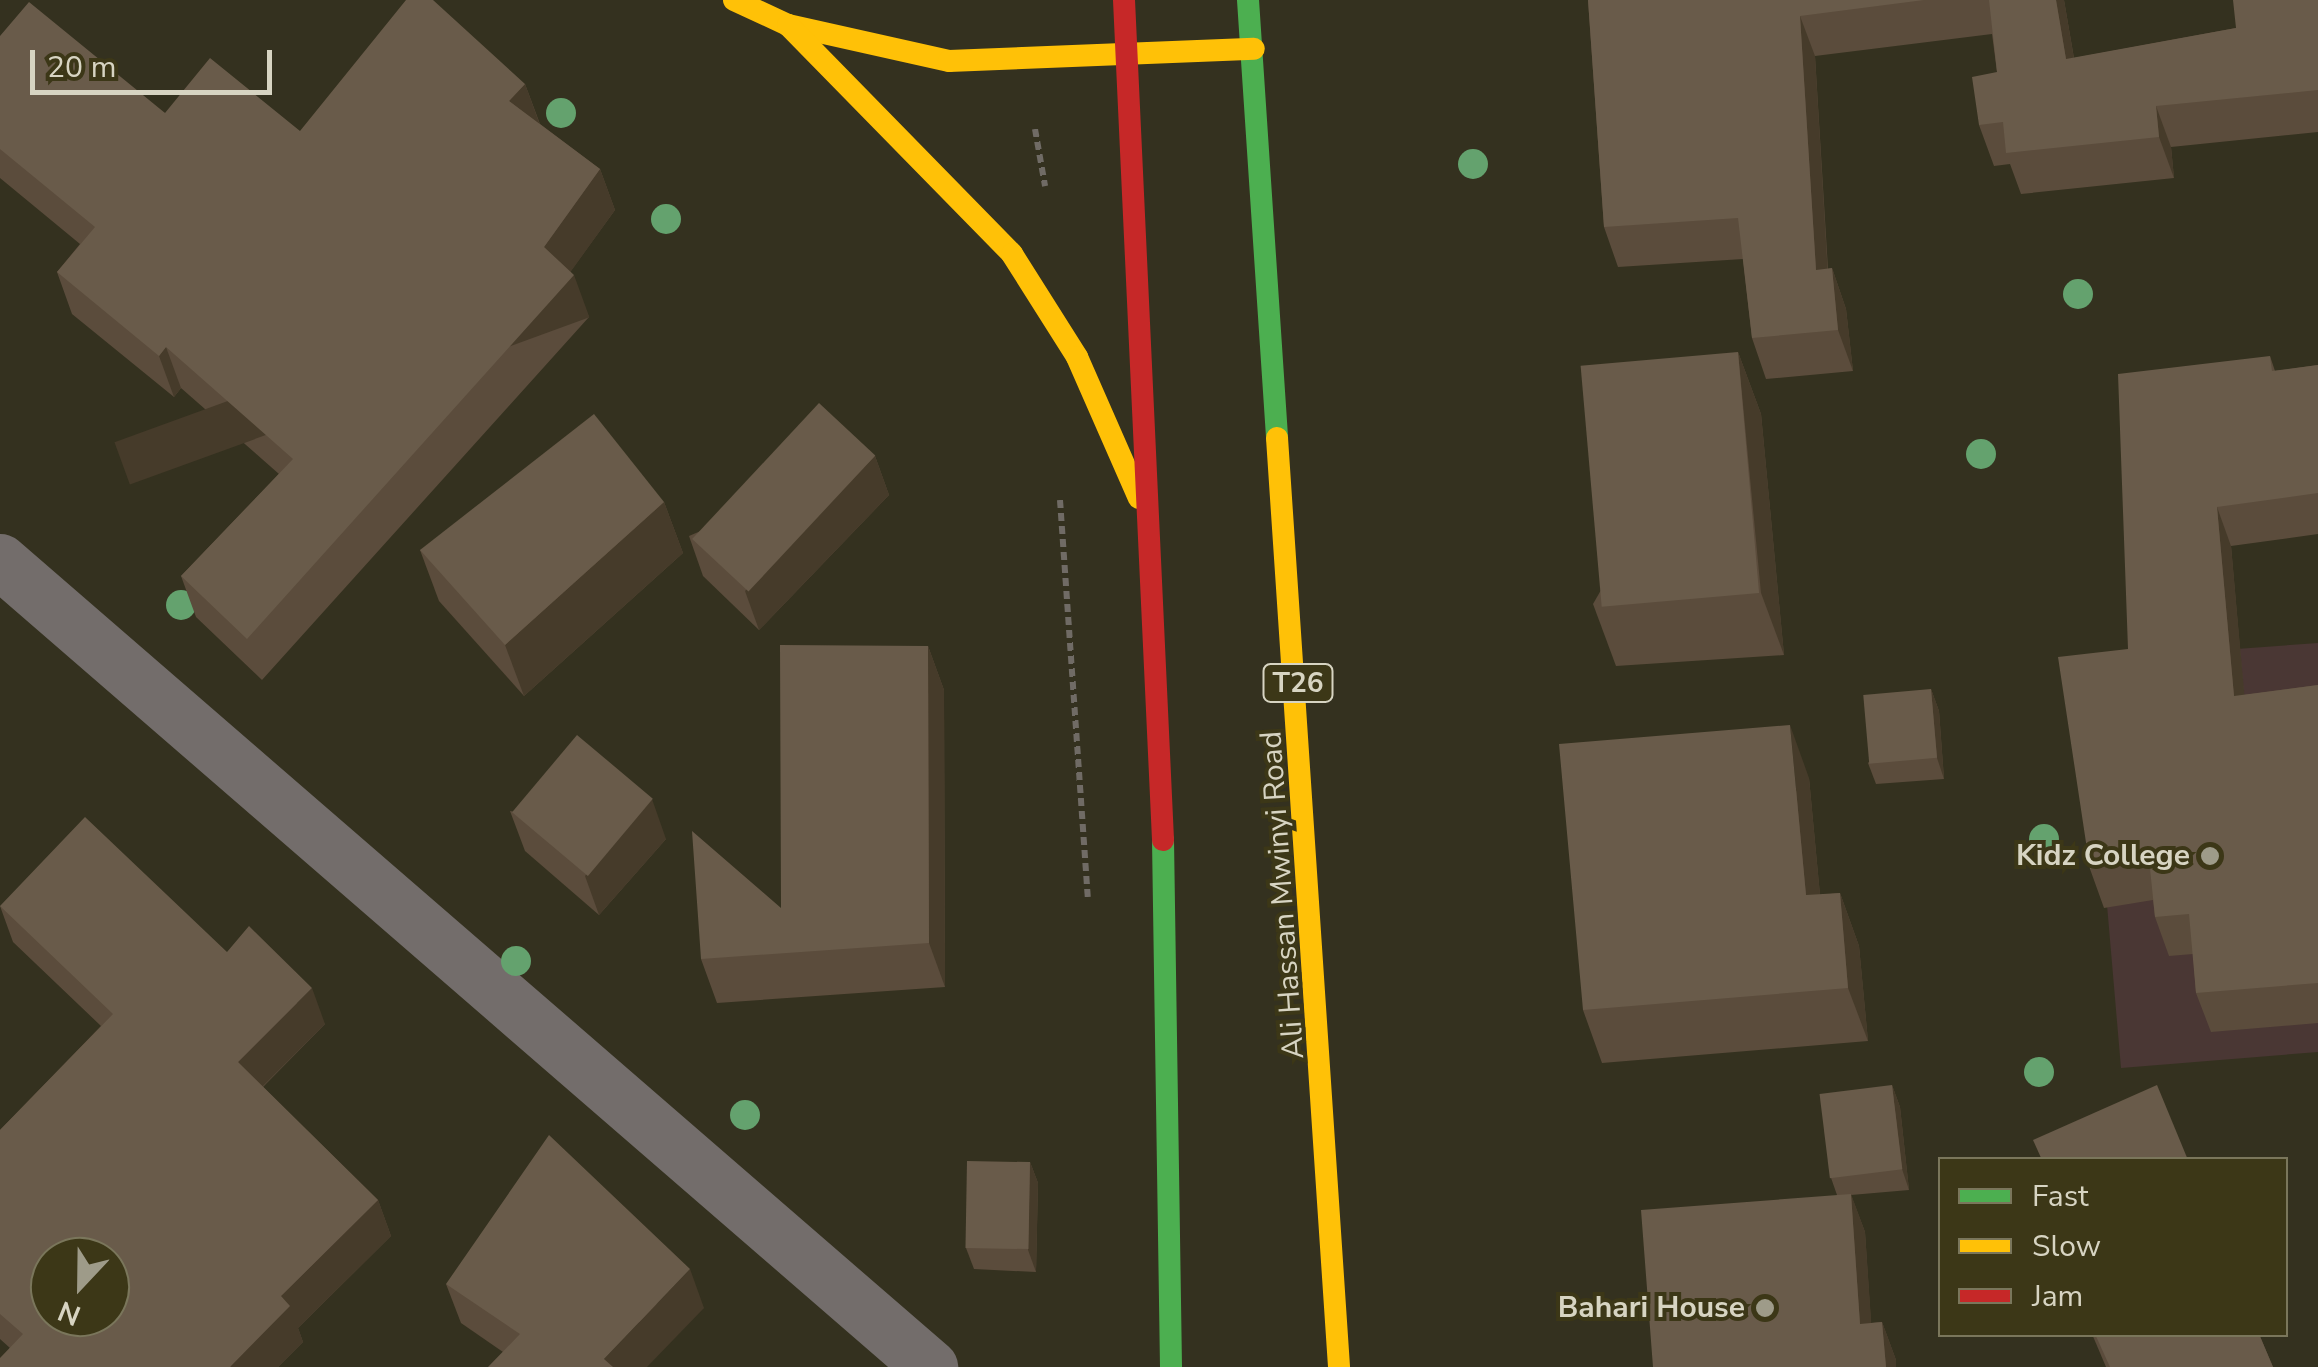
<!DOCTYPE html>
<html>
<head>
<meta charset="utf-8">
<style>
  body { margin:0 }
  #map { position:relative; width:2318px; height:1367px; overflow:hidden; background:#34311f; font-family:"Nunito Sans",sans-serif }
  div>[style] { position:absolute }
  .education>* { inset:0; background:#4a3734 }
  .path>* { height:6px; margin-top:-3px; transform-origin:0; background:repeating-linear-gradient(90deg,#706b65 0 8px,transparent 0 13px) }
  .street>* { height:55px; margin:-27.5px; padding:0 27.5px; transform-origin:27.5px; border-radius:27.5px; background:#736d6b }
  .fast>* { height:22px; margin:-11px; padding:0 11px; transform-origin:11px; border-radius:11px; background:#4caf50 }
  .slow>* { height:22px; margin:-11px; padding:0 11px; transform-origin:11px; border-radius:11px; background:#ffc107 }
  .jam>* { height:22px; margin:-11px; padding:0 11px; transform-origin:11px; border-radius:11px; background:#c62828 }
  .trees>* { width:30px; height:30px; margin:-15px; border-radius:50%; background:#64a26e }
  .wall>* { inset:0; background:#5b4c3c }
  .shaded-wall>* { inset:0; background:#463b2a; transform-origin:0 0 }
  .building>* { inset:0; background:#695b4a; transform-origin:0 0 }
  .dots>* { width:28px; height:28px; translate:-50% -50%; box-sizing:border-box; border:5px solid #3c3717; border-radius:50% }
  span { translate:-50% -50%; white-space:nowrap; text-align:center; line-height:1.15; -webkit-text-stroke:8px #3c3717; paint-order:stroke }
  .shield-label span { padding:2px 8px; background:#3c3717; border:2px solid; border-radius:8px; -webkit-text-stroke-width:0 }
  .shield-label { font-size:28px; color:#d7d4c2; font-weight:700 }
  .poi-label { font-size:30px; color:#d7d4c2; font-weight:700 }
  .right { translate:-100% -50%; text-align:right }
  .street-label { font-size:30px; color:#d7d4c2 }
  .legend { position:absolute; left:1938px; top:1157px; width:350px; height:180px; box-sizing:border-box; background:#3c3717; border:2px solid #7a765b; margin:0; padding:12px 18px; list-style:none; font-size:30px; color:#d7d4c2 }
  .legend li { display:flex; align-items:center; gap:20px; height:50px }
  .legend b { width:50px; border:2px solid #7a765b }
  .north { position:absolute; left:30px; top:1237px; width:100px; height:100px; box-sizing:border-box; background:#3c3717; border:2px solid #7a765b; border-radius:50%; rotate:202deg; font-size:28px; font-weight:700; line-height:40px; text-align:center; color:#d7d4c2 }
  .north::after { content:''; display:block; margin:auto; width:35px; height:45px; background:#9e9b89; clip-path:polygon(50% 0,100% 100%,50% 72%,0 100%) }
  .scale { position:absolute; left:30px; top:50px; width:242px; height:45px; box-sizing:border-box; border:5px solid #d7d4c2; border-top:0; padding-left:12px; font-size:30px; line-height:35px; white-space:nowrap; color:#d7d4c2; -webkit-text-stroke:8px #3c3717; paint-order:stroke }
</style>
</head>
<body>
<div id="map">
  <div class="education">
    <div style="clip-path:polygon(2318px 643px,2318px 1052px,2121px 1068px,2086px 660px)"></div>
  </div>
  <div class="path">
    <div style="left:1035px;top:129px;width:58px;rotate:80deg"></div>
    <div style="left:1060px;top:500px;width:398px;rotate:86deg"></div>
  </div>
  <div class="street">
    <div style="left:0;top:561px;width:1231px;rotate:40.91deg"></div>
  </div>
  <div class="fast">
    <div style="left:1248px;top:0;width:439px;rotate:86.2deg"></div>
    <div style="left:1163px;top:840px;width:527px;rotate:89.13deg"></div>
  </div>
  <div class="slow">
    <div style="left:734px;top:0;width:60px;rotate:24.8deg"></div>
    <div style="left:788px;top:25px;width:165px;rotate:12.6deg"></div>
    <div style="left:949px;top:61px;width:305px;rotate:-2.3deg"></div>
    <div style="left:788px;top:25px;width:320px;rotate:45.6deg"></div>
    <div style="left:1012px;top:254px;width:122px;rotate:57.7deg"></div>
    <div style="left:1077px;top:357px;width:154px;rotate:66.3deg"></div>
    <div style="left:1277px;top:438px;width:931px;rotate:86.18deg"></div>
  </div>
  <div class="jam">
    <div style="left:1124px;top:0;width:841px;rotate:87.34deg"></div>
  </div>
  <div class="trees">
    <div style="left:561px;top:113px"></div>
    <div style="left:1473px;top:164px"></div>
    <div style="left:666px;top:219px"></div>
    <div style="left:2078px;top:294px"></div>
    <div style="left:1981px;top:454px"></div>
    <div style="left:181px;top:605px"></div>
    <div style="left:2044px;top:839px"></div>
    <div style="left:516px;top:961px"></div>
    <div style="left:2039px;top:1072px"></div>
    <div style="left:745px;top:1115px"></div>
  </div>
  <div class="wall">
    <div style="clip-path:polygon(1588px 0,2064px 0,2074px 58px,2236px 28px,2318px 0,2318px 132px,2171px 147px,2174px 178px,2021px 194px,2010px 164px,1994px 166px,1979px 125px,1997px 72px,1992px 34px,1815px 56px,1828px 269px,1832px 268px,1846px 309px,1853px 371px,1766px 379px,1752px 338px,1743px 259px,1618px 267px,1604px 227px)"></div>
    <div style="clip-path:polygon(0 36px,165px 113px,300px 131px,525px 84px,540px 124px,600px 169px,615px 210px,570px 272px,589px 317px,262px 680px,196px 617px,181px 576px,279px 474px,181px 388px,174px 397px,72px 314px,57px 272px,80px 244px,0 178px)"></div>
    <div style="clip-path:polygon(1738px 352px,1761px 414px,1784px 655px,1616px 666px,1593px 604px)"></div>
    <div style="clip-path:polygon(2270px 356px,2275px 371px,2318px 365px,2318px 534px,2231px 546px,2244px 695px,2318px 685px,2318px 1023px,2211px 1032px,2196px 993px,2193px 954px,2169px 956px,2155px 917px,2153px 900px,2104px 908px,2090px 869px)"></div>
    <div style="clip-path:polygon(875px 456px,889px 495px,759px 630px,703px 576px,689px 536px)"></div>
    <div style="clip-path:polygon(664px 502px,683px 553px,524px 696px,439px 601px,420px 550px)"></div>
    <div style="clip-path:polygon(928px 646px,944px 690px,945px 987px,717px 1003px,701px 959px,781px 908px)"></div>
    <div style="clip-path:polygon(1931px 689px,1939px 711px,1944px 779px,1876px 784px,1868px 763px)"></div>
    <div style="clip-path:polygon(1809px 778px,1820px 895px,1840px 893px,1859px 946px,1868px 1041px,1602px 1063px,1583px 1010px)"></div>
    <div style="clip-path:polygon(510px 811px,666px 839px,599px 915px,525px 851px)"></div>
    <div style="clip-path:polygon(0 906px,227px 952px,325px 1024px,263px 1087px,378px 1200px,391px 1236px,298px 1328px,303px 1342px,278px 1367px,0 1367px,10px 1348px,0 1339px,0 1130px,101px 1026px,13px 942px)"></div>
    <div style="clip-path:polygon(1892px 1085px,1900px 1107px,1909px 1190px,1851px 1195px,1865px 1232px,1871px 1323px,1882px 1322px,1896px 1360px,1896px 1367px,1653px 1367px,1837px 1195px,1830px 1175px)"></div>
    <div style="clip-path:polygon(1030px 1162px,1038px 1183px,1036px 1272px,974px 1269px,966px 1248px)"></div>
    <div style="clip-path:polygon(446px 1284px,704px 1308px,503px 1352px,461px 1323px)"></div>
    <div style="clip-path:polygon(2092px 1334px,2259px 1334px,2273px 1367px,2106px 1367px)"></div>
  </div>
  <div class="shaded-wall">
    <div style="clip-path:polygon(2056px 0,2064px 0,2081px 100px,2066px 59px)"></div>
    <div style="clip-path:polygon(1800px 16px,1815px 56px,1830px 310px,1816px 270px)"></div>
    <div style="clip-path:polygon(525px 84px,540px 125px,509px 101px)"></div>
    <div style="clip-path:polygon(2156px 106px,2171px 147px,2174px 178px,2159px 137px)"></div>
    <div style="clip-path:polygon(600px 169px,615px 210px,559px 288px,544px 247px)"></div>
    <div style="clip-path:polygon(1832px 268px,1846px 309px,1853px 371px,1838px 330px)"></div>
    <div style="left:574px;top:275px;width:45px;height:489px;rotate:70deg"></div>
    <div style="clip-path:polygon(166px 347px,181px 388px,174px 397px,159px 356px)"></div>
    <div style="clip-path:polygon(1738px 352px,1761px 414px,1784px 655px,1761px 593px)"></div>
    <div style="clip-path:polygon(875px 456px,889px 495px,759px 630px,745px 591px)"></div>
    <div style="clip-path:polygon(664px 502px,683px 553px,524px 696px,505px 645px)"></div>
    <div style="clip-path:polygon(2217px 507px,2231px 546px,2248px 735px,2234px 696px)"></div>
    <div style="clip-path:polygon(928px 646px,944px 690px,945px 987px,929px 943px)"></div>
    <div style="clip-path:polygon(1931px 689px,1939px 711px,1944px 779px,1937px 758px)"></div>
    <div style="clip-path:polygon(1790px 725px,1809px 778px,1825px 948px,1806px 895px)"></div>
    <div style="clip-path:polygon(652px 799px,666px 839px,599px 915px,585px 876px)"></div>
    <div style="clip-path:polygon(1840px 893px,1859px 946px,1868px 1041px,1848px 988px)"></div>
    <div style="clip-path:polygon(312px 988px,325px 1024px,251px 1098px,238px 1062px)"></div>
    <div style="clip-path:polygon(1892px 1085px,1900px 1107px,1909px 1190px,1902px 1169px)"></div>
    <div style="clip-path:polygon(1030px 1162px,1038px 1183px,1036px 1272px,1028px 1250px)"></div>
    <div style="clip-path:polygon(1851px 1194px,1865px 1232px,1874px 1363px,1860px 1324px)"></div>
    <div style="clip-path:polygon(378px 1200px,391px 1236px,298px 1328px,303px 1342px,278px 1367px,230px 1367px,281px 1296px)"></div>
    <div style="clip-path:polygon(690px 1269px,704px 1308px,647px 1367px,607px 1367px,604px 1359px)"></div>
    <div style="clip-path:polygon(1882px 1322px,1896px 1360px,1896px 1367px,1886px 1367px)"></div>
  </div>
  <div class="building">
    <div style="clip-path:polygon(406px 0,433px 0,525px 84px,509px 101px,600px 169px,544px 247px,574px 275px,247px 639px,181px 576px,293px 459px,166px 347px,159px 356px,57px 272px,95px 227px,0 149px,0 36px,29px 2px,165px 113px,210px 58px,300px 131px)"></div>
    <div style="clip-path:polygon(1588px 0,1924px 0,1800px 16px,1816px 270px,1832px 268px,1838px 330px,1752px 338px,1738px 218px,1604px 227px)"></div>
    <div style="clip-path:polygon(1989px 0,2056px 0,2066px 59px,2236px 28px,2233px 0,2318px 0,2318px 90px,2156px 106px,2159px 137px,2006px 153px,2003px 122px,1979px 125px,1972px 77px,1997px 72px)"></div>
    <div style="left:1738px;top:352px;width:242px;height:158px;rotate:85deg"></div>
    <div style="clip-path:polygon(2270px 356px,2272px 371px,2318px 365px,2318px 493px,2217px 507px,2234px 696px,2318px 685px,2318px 983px,2196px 993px,2189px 914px,2155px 917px,2149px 859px,2090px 869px,2058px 657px,2128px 649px,2118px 374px)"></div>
    <div style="left:819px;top:403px;width:77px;height:186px;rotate:43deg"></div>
    <div style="clip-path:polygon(594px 414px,664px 502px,505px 645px,420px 550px)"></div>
    <div style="clip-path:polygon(780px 645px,928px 646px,929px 943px,701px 959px,692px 831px,781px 908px)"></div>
    <div style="left:1931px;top:689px;width:69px;height:68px;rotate:85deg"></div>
    <div style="clip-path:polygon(1790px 725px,1806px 895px,1840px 893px,1848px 988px,1583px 1010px,1559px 744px)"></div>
    <div style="left:577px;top:735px;width:99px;height:101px;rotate:40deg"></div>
    <div style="clip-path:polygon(evenodd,85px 817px,227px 952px,249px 926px,312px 988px,238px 1062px,378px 1200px,281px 1296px,290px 1306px,230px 1367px,0 1367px,0 1358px,23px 1334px,0 1314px,0 1130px,113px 1014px,0 906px,85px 817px,50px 1257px,110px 1257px,110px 1317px,50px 1317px,50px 1257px)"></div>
    <div style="left:1892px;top:1085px;width:85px;height:73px;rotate:83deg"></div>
    <div style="clip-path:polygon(2157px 1085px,2188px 1160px,2042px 1160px,2033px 1140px)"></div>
    <div style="clip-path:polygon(549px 1135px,690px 1269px,604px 1359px,613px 1367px,488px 1367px,520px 1334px,446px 1284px)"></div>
    <div style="left:967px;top:1161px;width:63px;height:87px;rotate:1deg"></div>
    <div style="clip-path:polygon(1851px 1194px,1860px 1324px,1882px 1322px,1886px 1367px,1653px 1367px,1641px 1210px)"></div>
    <div style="clip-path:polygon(2095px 1334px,2259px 1334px,2273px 1367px,2110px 1367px)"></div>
  </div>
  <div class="dots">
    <div style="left:2210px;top:856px;background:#9e9b89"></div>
    <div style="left:1765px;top:1308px;background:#9e9b89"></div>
  </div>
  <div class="shield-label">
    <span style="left:1298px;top:683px">T26</span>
  </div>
  <div class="poi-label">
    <span class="right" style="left:2190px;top:856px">Kidz College</span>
    <span class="right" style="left:1745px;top:1308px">Bahari House</span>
  </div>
  <div class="street-label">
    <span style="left:1283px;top:895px;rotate:-94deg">Ali Hassan Mwinyi Road</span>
  </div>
  <ul class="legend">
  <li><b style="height:12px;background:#4caf50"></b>Fast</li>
  <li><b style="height:12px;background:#ffc107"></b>Slow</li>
  <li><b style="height:12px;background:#c62828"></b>Jam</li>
  </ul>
  <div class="north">N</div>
  <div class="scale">20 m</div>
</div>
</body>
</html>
